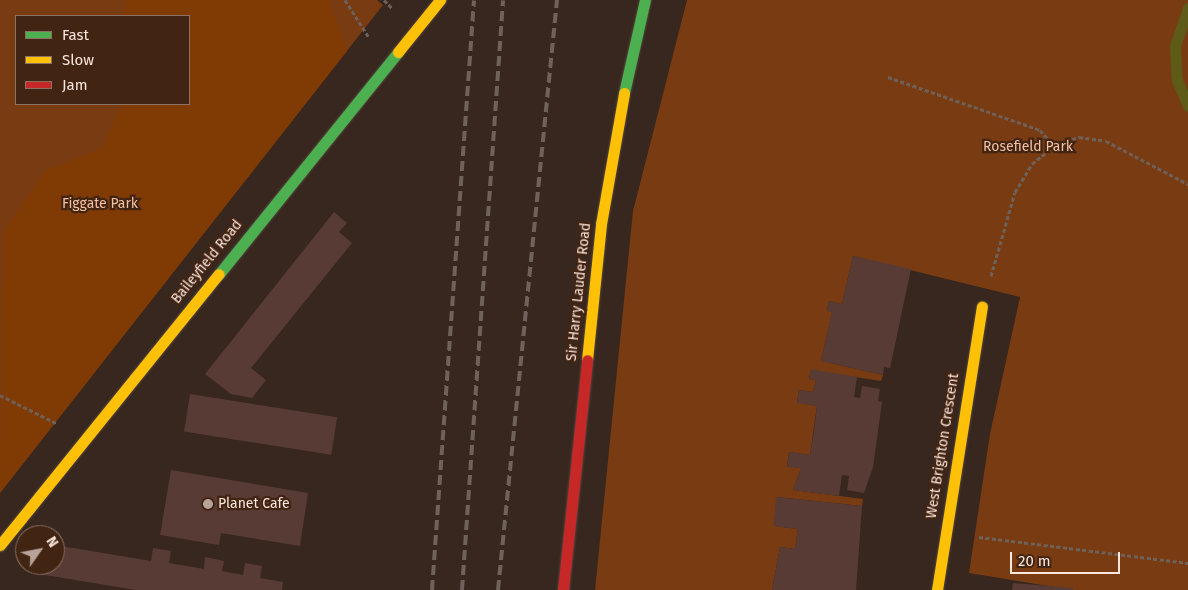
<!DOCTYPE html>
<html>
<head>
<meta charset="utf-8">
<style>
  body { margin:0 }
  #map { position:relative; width:1188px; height:590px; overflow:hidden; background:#38271e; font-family:"Fira Sans",sans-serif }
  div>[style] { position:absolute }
  .green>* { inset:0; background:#793b12 }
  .forest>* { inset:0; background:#803a04 }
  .stream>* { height:11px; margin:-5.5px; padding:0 5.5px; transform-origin:5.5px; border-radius:5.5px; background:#5d5b17 }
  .building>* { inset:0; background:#593b35; transform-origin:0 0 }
  .path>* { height:3px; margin-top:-1.5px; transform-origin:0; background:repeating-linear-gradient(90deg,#6e615a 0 4px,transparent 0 6.5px) }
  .roads { filter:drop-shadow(0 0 1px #52443d) drop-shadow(0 0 1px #52443d) }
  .fast>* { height:11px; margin:-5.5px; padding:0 5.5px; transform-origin:5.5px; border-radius:5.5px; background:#4caf50 }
  .slow>* { height:11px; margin:-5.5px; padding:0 5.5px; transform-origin:5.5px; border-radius:5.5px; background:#ffc107 }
  .jam>* { height:11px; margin:-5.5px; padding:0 5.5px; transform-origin:5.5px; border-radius:5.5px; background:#c62828 }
  .rail>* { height:4px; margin-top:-2px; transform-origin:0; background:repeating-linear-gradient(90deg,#6f625b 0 10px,transparent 0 15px) }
  .dots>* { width:14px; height:14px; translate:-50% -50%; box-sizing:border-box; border:2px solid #422413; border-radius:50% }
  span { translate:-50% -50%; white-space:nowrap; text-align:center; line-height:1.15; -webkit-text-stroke:4.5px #422413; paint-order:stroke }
  .park-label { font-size:14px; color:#f6c0a3 }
  .street-label { font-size:14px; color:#fbe6dc }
  .poi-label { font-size:14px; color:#fbe6dc }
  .left { translate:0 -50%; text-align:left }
  .legend { position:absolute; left:15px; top:15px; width:175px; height:90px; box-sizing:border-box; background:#422413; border:1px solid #8c7263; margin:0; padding:6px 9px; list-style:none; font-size:15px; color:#fbe6dc }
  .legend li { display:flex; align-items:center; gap:10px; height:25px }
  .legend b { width:25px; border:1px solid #8c7263 }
  .north { position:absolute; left:15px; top:525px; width:50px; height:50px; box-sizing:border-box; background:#422413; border:1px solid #8c7263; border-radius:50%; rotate:57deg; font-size:14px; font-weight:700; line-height:20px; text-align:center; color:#fbe6dc }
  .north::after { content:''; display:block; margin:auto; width:18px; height:22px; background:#b7a39a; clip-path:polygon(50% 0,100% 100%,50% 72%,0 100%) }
  .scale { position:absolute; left:1010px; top:552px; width:110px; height:22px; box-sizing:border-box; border:2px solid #fbe6dc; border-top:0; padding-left:6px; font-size:15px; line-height:18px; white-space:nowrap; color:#fbe6dc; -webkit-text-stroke:4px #422413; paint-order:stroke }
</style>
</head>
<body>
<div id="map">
  <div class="green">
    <div style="clip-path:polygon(evenodd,0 0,377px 0,383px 5px,0 493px,0 0,16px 16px,189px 16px,189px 104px,16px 104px,16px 16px)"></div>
    <div style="clip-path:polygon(687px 0,1188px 0,1188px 590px,1073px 590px,969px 573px,990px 434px,1020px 297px,853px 256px,842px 304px,829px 301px,827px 310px,832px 312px,821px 361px,883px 375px,881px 381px,811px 370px,809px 379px,816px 380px,813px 392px,799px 390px,797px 402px,817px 406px,810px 455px,789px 452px,787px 466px,801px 468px,793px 490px,863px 499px,862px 506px,777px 497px,774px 526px,798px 529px,795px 549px,780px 547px,772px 590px,595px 590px,633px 211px)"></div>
  </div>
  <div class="forest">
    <div style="clip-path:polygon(127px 0,329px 0,347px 51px,0 493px,3px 232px,46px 170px,102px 148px,122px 104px,189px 104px,189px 16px,122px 16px)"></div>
  </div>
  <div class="stream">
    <div style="left:1188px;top:8px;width:40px;rotate:108.9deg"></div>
    <div style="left:1175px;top:46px;width:34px;rotate:87deg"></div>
    <div style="left:1177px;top:80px;width:28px;rotate:67deg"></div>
  </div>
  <div class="building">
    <div style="clip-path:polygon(334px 212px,347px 223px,339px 232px,352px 243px,251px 368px,266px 380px,252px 398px,231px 394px,205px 374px)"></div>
    <div style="clip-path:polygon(853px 256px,911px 269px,890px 368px,884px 367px,883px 375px,821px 361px,832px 312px,827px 311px,829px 301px,842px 304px)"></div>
    <div style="clip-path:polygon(811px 369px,857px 377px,854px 397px,860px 398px,862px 386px,880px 389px,878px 401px,882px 402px,873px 467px,864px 493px,847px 490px,849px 476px,842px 475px,839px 496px,793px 490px,801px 468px,787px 467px,789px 452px,810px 455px,814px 431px,817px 406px,797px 403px,799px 390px,813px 392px,816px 380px,809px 379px)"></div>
    <div style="left:190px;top:394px;width:149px;height:38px;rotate:9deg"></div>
    <div style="clip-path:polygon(171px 470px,308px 493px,300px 546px,221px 533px,219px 545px,160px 535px)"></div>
    <div style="clip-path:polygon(776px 497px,862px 506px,856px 590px,772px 590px,780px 547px,795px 549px,798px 529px,774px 526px)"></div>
    <div style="clip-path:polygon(61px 546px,151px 561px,153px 548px,171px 551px,169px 563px,204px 569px,205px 557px,224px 561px,222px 571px,243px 575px,245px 563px,262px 566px,260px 578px,283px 582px,282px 590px,136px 590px,39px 574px,46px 565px,55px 565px)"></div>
    <div style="clip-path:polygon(1013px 583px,1073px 588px,1073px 590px,1012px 590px)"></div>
  </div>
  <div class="path">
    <div style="left:345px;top:0;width:43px;rotate:57.4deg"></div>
    <div style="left:384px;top:0;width:11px;rotate:45deg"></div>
    <div style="left:888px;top:77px;width:161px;rotate:19.2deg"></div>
    <div style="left:1040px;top:130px;width:21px;rotate:49deg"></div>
    <div style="left:991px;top:276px;width:87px;rotate:-74.1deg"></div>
    <div style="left:1015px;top:192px;width:33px;rotate:-59deg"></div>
    <div style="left:1032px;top:164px;width:28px;rotate:-39deg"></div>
    <div style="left:1054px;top:146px;width:27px;rotate:-20deg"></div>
    <div style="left:1079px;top:137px;width:27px;rotate:8deg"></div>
    <div style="left:1106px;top:141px;width:93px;rotate:27.7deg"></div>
    <div style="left:0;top:395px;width:65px;rotate:26.6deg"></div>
    <div style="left:979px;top:537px;width:211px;rotate:7.1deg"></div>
  </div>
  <div class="roads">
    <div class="fast">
      <div style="left:624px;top:93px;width:95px;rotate:-77.3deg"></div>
      <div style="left:219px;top:274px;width:285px;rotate:-51.1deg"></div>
    </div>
    <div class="slow">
      <div style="left:398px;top:52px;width:67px;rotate:-51.1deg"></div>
      <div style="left:587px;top:360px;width:137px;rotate:-84.1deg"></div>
      <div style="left:601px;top:224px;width:133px;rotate:-80deg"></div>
      <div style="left:0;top:545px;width:348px;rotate:-51.1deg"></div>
      <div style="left:937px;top:590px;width:287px;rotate:-81deg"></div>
    </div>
    <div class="jam">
      <div style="left:563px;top:590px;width:231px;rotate:-84deg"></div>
    </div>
  </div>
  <div class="rail">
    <div style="left:432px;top:590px;width:591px;rotate:-85.93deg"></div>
    <div style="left:462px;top:590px;width:591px;rotate:-86.02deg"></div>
    <div style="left:498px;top:590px;width:593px;rotate:-84.29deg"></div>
  </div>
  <div class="dots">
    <div style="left:208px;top:504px;background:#b7a39a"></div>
  </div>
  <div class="park-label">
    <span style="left:1028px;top:147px">Rosefield Park</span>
    <span style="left:100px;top:204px">Figgate Park</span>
  </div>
  <div class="street-label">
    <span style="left:207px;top:262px;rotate:-51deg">Baileyfield Road</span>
    <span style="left:579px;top:292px;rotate:-84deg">Sir Harry Lauder Road</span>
    <span style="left:943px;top:446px;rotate:-81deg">West Brighton Crescent</span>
  </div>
  <div class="poi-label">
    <span class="left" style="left:218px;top:504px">Planet Cafe</span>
  </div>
  <ul class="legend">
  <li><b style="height:6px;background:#4caf50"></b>Fast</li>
  <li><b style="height:6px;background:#ffc107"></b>Slow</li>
  <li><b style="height:6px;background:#c62828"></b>Jam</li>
  </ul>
  <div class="north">N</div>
  <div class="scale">20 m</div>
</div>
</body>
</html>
